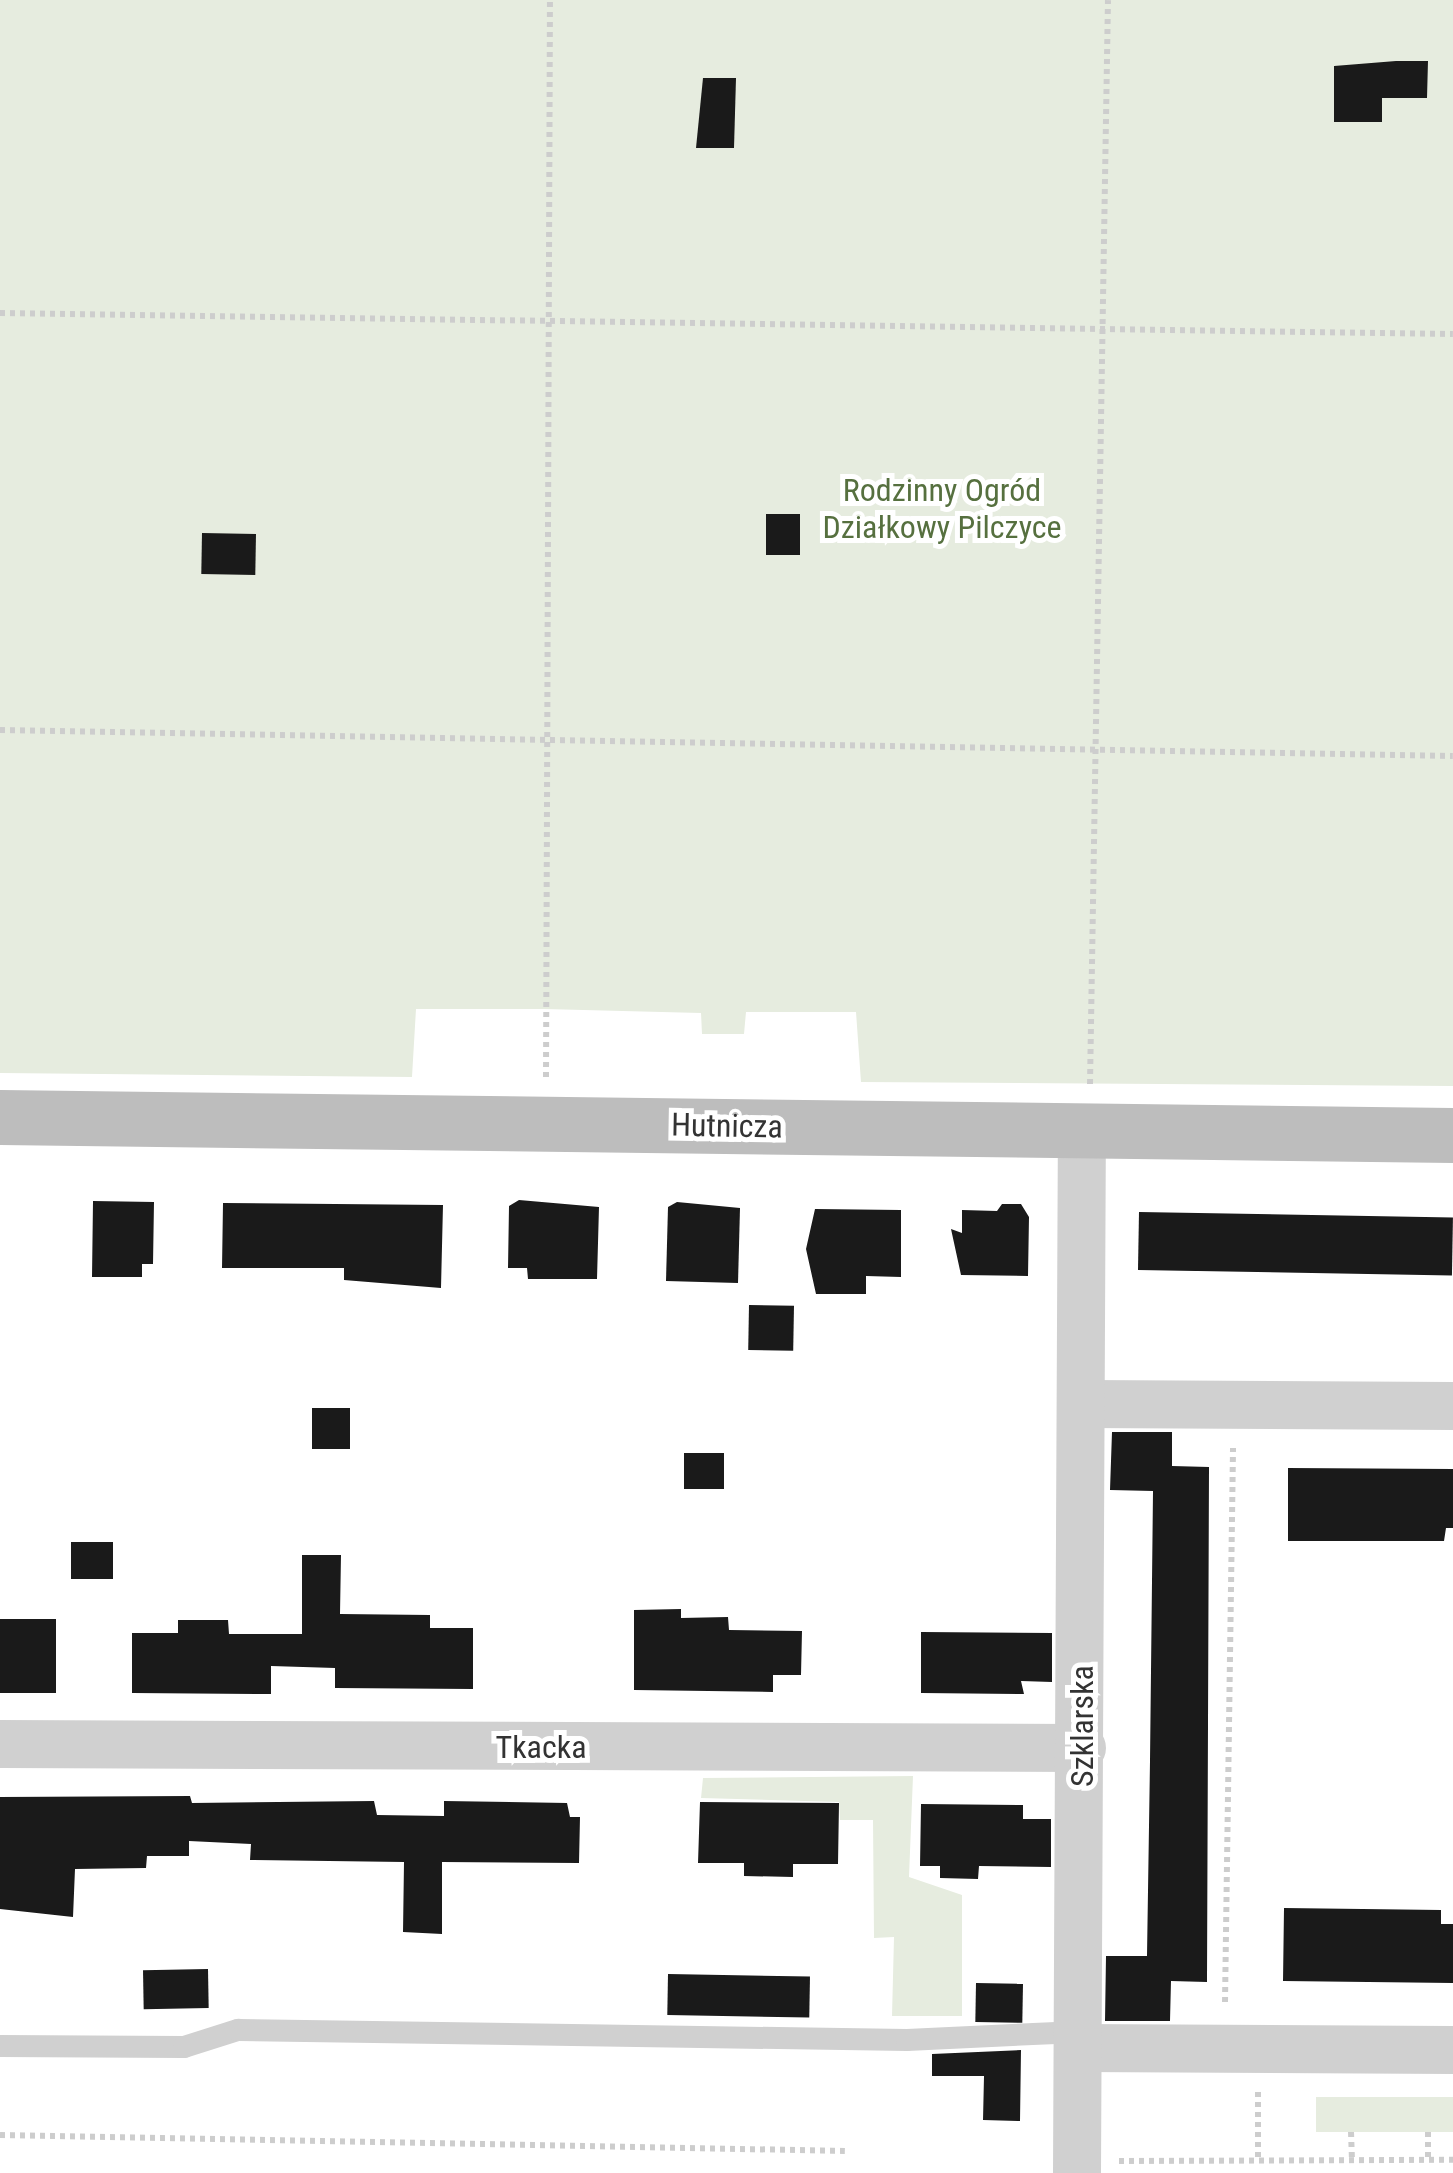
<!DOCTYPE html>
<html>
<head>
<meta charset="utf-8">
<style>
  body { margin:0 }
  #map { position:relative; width:1453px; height:2173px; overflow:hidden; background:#fff; font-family:"Roboto Condensed",sans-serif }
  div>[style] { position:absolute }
  .green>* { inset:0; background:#e6ecdf; transform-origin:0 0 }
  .building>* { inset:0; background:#1a1a1a; transform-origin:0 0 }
  .path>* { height:6px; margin-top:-3px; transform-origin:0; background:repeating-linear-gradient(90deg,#cdcdcd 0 5px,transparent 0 10px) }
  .lane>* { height:22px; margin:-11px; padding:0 11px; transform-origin:11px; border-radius:11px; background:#d0d0d0 }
  .street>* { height:48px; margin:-24px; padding:0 24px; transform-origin:24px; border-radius:24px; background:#d0d0d0 }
  .secondary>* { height:55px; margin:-27.5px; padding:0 27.5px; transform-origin:27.5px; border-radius:27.5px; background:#bdbdbd }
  span { translate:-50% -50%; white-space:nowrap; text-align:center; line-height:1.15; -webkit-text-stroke:10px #fff; paint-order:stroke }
  .park-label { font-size:32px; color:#56703f }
  .street-label { font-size:32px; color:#333 }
</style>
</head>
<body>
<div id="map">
  <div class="green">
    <div style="clip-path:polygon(0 0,1453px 0,1453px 1086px,861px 1082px,856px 1012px,746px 1012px,744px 1034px,702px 1034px,701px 1013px,544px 1009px,416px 1009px,412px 1077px,0 1073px)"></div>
    <div style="clip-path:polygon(913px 1776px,909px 1877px,962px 1895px,962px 2016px,892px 2016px,894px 1937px,874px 1938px,873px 1820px,840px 1820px,839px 1802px,701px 1798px,703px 1778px)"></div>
    <div style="left:1316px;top:2097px;width:137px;height:35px"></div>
  </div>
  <div class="building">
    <div style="clip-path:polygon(1396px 61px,1428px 61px,1427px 98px,1382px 98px,1382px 122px,1334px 122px,1334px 66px)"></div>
    <div style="clip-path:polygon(703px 78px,736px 78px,734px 148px,696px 148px)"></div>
    <div style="left:766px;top:514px;width:34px;height:41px"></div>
    <div style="left:202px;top:533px;width:54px;height:41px;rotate:1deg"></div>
    <div style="clip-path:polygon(519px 1200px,599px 1207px,597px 1279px,528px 1279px,527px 1268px,508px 1268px,509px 1206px)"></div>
    <div style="clip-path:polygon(93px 1201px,154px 1202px,153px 1264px,142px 1264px,142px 1277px,92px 1277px)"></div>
    <div style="clip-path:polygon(677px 1202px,740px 1208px,738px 1283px,666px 1281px,668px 1207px)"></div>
    <div style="clip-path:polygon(223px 1203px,443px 1205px,441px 1288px,344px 1280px,344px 1268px,222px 1268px)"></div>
    <div style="clip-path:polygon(1002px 1204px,1021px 1204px,1029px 1217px,1028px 1276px,961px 1275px,951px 1229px,962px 1233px,962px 1210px,997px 1211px)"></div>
    <div style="clip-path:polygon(815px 1209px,901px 1210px,901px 1277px,866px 1276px,866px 1294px,816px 1294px,806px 1249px)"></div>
    <div style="left:1139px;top:1212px;width:314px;height:58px;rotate:1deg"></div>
    <div style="left:749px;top:1305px;width:45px;height:45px;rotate:1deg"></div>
    <div style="left:312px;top:1408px;width:38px;height:41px"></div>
    <div style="clip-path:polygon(1112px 1432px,1172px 1432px,1172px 1466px,1209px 1467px,1207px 1982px,1171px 1981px,1170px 2021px,1105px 2021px,1106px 1956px,1147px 1956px,1150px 1761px,1153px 1491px,1110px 1490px)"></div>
    <div style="left:684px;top:1453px;width:40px;height:36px"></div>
    <div style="clip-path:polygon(1288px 1468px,1453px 1469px,1453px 1528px,1446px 1528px,1444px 1541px,1288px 1541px)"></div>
    <div style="left:71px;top:1542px;width:42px;height:37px"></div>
    <div style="clip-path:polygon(302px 1555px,341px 1555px,340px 1614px,430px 1615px,430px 1628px,473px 1628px,473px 1689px,335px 1688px,335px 1668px,271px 1666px,271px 1694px,132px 1693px,132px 1633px,178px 1633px,178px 1620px,228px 1620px,229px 1634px,302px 1634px)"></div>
    <div style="clip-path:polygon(681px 1609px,681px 1618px,728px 1617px,729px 1630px,802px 1631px,801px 1675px,773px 1675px,773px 1692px,634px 1690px,634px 1610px)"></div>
    <div style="left:0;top:1619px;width:56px;height:74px"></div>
    <div style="clip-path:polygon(921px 1632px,1052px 1633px,1052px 1682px,1021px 1681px,1024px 1694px,921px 1693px)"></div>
    <div style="clip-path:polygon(190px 1796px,192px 1803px,374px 1801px,377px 1815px,444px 1816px,444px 1801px,567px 1803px,570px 1817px,580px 1817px,579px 1863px,442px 1862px,442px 1934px,403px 1932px,404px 1862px,250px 1860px,251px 1844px,189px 1841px,189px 1856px,147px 1856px,146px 1868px,75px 1869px,73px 1917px,0 1909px,0 1797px)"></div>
    <div style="clip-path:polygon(700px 1802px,839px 1803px,838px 1864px,793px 1864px,793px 1877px,744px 1876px,744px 1863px,698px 1863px)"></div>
    <div style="clip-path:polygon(921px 1804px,1023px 1805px,1023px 1819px,1051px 1819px,1051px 1867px,979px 1866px,978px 1879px,940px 1878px,940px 1866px,920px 1866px)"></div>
    <div style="clip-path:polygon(1284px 1908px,1441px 1910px,1441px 1924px,1453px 1924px,1453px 1983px,1283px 1981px)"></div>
    <div style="left:208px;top:1969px;width:39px;height:65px;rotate:89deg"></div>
    <div style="left:668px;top:1974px;width:142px;height:41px;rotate:1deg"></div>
    <div style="left:976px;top:1983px;width:47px;height:39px;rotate:1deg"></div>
    <div style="clip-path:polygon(1021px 2050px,1020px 2121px,983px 2120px,984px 2076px,932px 2076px,932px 2054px)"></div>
  </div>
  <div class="path">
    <div style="left:0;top:313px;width:1453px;rotate:0.83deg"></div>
    <div style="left:0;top:730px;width:1453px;rotate:1.03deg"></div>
    <div style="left:546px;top:1077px;width:1077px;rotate:-89.79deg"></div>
    <div style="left:1090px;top:1084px;width:1084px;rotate:-89.05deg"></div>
    <div style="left:1225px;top:2002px;width:554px;rotate:-89.17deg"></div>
    <div style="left:1258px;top:2092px;width:69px;rotate:90deg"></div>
    <div style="left:1351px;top:2132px;width:29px;rotate:88deg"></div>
    <div style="left:1428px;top:2132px;width:28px;rotate:90deg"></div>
    <div style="left:0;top:2135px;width:845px;rotate:1.08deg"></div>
    <div style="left:1119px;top:2161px;width:334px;rotate:-0.2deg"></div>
  </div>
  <div class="lane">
    <div style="left:0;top:2046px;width:184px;rotate:0.3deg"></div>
    <div style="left:184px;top:2047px;width:57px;rotate:-17.5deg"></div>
    <div style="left:238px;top:2030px;width:669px;rotate:0.86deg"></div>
    <div style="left:907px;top:2040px;width:172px;rotate:-2.7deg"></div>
  </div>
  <div class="street">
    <div style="left:1084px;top:1404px;width:369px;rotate:0.3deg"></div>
    <div style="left:0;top:1744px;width:1082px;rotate:0.21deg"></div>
    <div style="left:1079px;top:2048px;width:374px;rotate:0.3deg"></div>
    <div style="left:1077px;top:2173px;width:1042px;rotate:-89.73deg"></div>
  </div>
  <div class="secondary">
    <div style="left:0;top:1117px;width:1453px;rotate:0.71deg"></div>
  </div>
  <div class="park-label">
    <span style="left:942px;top:509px">Rodzinny Ogród<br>Działkowy Pilczyce</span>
  </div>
  <div class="street-label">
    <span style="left:727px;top:1126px;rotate:1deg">Hutnicza</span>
    <span style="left:1082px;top:1726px;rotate:-90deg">Szklarska</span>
    <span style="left:541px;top:1747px">Tkacka</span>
  </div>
</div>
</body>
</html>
